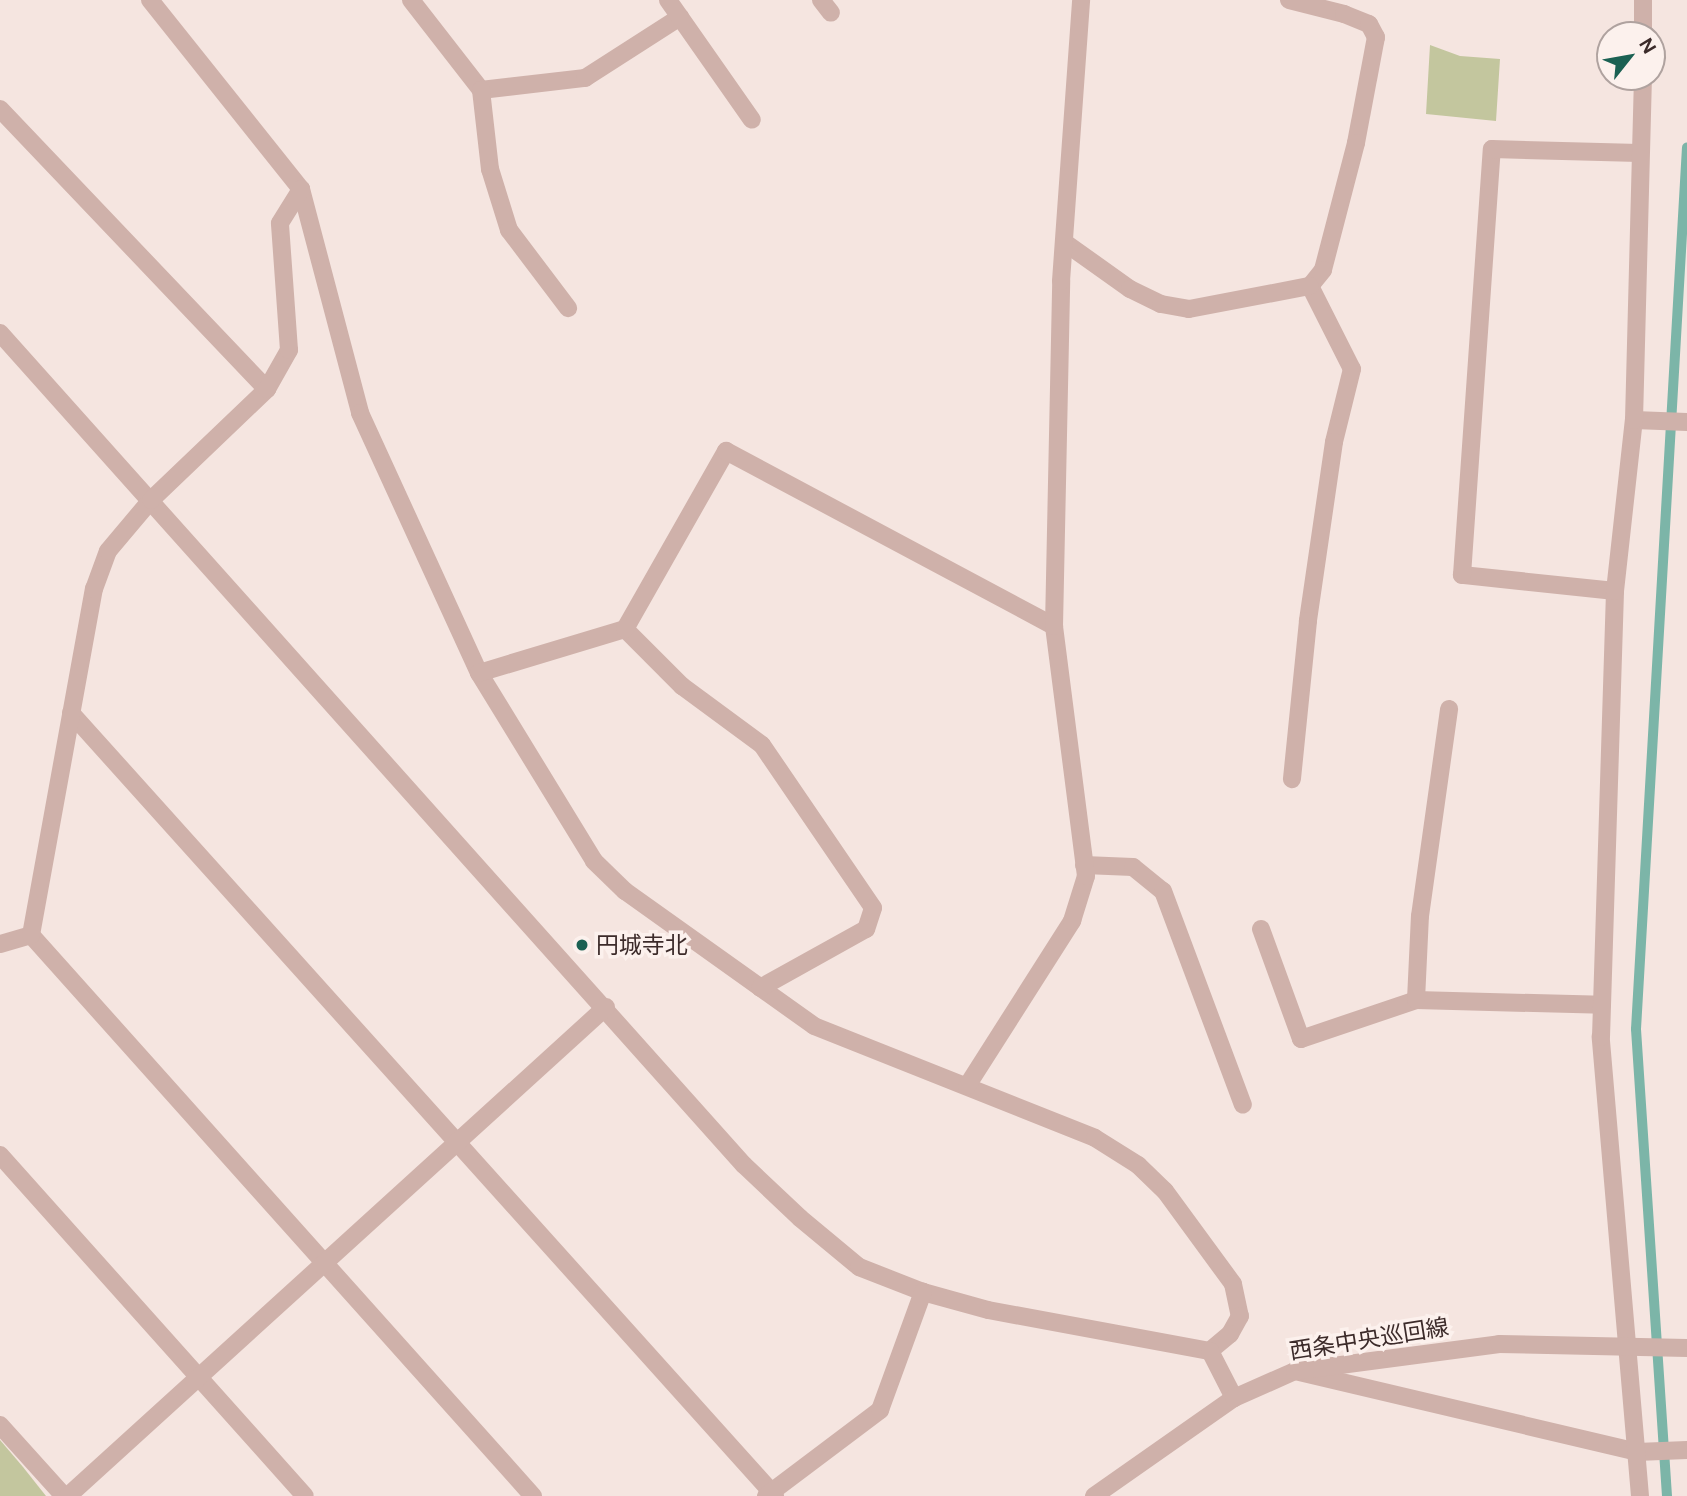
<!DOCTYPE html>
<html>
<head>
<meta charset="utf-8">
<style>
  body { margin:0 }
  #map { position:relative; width:1687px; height:1496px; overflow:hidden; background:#f5e5e0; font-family:"DM Sans","Noto Sans JP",sans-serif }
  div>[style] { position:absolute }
  .green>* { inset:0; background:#c3c69e }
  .stream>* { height:10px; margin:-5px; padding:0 5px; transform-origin:5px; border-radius:5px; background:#7cb5a8 }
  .minor>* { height:18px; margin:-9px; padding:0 9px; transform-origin:9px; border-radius:9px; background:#cfb1aa }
  .tertiary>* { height:18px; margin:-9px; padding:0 9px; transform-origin:9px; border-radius:9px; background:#cfb1aa }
  .dots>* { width:19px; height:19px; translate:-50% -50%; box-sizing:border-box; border:4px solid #fcf1ed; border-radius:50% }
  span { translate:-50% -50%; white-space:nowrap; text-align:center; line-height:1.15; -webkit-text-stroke:7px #fcf1ed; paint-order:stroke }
  .poi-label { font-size:23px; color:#3c2b2a }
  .left { translate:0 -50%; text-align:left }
  .street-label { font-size:23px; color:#3c2b2a }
  .north { position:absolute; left:1596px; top:21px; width:70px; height:70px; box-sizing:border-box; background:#fcf1ed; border:2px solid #afa29f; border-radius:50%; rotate:59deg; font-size:19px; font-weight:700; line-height:28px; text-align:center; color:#3c2b2a }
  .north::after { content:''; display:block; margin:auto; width:24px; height:32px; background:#1b6153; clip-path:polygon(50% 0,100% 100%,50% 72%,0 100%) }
</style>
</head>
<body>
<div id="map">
  <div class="green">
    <div style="clip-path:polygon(1430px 45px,1460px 56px,1500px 59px,1496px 121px,1426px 114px)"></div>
    <div style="clip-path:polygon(0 1440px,23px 1467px,46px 1496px,0 1496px)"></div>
  </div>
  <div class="stream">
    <div style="left:1667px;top:1496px;width:468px;rotate:-93.8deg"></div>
    <div style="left:1636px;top:1029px;width:883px;rotate:-86.69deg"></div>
  </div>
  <div class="minor">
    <div style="left:150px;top:0;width:242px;rotate:51.4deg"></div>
    <div style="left:301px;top:189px;width:232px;rotate:75.2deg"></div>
    <div style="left:360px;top:413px;width:286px;rotate:65.4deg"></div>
    <div style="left:479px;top:673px;width:220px;rotate:58.5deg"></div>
    <div style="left:594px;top:861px;width:43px;rotate:44.1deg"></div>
    <div style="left:625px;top:891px;width:232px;rotate:35.5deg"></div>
    <div style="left:814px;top:1026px;width:302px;rotate:21.7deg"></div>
    <div style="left:1095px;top:1138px;width:51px;rotate:32.1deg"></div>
    <div style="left:1138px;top:1165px;width:37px;rotate:44deg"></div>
    <div style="left:1165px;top:1191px;width:115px;rotate:53.8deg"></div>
    <div style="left:1233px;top:1284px;width:33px;rotate:78deg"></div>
    <div style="left:1240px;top:1316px;width:21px;rotate:119deg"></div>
    <div style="left:1230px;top:1334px;width:26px;rotate:140deg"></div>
    <div style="left:411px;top:0;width:114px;rotate:52.1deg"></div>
    <div style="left:481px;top:90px;width:105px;rotate:-6.6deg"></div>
    <div style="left:585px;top:78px;width:113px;rotate:-32.7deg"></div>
    <div style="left:668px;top:0;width:146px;rotate:55deg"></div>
    <div style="left:821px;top:0;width:16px;rotate:52deg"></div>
    <div style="left:1289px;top:0;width:57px;rotate:14.3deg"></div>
    <div style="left:1344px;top:14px;width:27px;rotate:22deg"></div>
    <div style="left:1369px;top:24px;width:15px;rotate:62deg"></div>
    <div style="left:1376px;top:37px;width:108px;rotate:100.7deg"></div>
    <div style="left:1356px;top:143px;width:131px;rotate:104.6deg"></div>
    <div style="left:1323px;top:270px;width:21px;rotate:129deg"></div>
    <div style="left:1310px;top:286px;width:93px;rotate:63.2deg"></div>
    <div style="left:1352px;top:369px;width:75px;rotate:103.9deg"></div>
    <div style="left:1334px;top:442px;width:181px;rotate:98.3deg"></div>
    <div style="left:1308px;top:621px;width:159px;rotate:95.8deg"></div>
    <div style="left:1643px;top:0;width:35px;rotate:90deg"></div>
    <div style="left:481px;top:90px;width:80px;rotate:83.5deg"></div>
    <div style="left:490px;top:169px;width:64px;rotate:72.7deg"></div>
    <div style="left:509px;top:230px;width:98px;rotate:52.9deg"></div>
    <div style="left:0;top:109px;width:387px;rotate:46.4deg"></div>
    <div style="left:1064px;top:242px;width:81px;rotate:35.5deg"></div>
    <div style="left:1130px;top:289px;width:34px;rotate:26deg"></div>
    <div style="left:1161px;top:304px;width:28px;rotate:10deg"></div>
    <div style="left:1189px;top:309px;width:123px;rotate:-10.8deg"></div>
    <div style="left:0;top:333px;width:1116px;rotate:48.2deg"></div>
    <div style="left:744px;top:1165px;width:77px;rotate:43.4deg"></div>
    <div style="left:800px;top:1218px;width:77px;rotate:39.7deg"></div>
    <div style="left:859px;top:1267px;width:69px;rotate:21.3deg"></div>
    <div style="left:923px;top:1292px;width:67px;rotate:15.5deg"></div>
    <div style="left:988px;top:1310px;width:226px;rotate:10.5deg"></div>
    <div style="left:1210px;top:1351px;width:53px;rotate:62.9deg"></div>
    <div style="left:1634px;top:420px;width:53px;rotate:2.2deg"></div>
    <div style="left:1615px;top:591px;width:154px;rotate:-174deg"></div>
    <div style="left:1462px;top:575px;width:427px;rotate:-86deg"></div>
    <div style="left:1492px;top:149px;width:147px;rotate:1.6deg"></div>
    <div style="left:625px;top:629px;width:81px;rotate:45deg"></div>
    <div style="left:682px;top:686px;width:99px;rotate:36.4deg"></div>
    <div style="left:762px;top:745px;width:197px;rotate:55.7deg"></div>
    <div style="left:873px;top:908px;width:22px;rotate:108deg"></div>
    <div style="left:866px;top:929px;width:121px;rotate:150.9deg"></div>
    <div style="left:479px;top:673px;width:152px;rotate:-16.8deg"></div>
    <div style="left:625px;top:629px;width:205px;rotate:-60.4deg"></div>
    <div style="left:726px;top:451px;width:372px;rotate:28.1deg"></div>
    <div style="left:71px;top:713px;width:1053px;rotate:48.04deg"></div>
    <div style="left:1084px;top:865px;width:49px;rotate:2.3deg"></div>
    <div style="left:1133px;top:867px;width:38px;rotate:39deg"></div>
    <div style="left:1163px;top:891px;width:228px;rotate:69.5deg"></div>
    <div style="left:1261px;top:929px;width:117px;rotate:70deg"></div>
    <div style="left:1301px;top:1039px;width:121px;rotate:-18.7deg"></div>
    <div style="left:1416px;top:1000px;width:186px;rotate:1.5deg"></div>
    <div style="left:31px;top:935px;width:753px;rotate:48.18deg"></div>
    <div style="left:0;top:944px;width:32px;rotate:-16deg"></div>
    <div style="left:31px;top:935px;width:352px;rotate:-79.7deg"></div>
    <div style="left:94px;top:589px;width:40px;rotate:-69.8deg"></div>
    <div style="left:108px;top:551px;width:67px;rotate:-49.9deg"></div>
    <div style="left:151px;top:500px;width:161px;rotate:-43.7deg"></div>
    <div style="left:267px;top:389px;width:45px;rotate:-60.6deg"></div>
    <div style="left:289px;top:350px;width:127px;rotate:-94.1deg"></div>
    <div style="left:280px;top:223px;width:40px;rotate:-58deg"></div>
    <div style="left:1416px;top:1000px;width:84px;rotate:-87.3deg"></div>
    <div style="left:1420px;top:916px;width:209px;rotate:-82deg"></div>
    <div style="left:967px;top:1086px;width:196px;rotate:-57.5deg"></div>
    <div style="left:1072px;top:921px;width:47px;rotate:-72.7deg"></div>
    <div style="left:1086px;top:876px;width:252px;rotate:-97.3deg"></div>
    <div style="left:1054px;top:626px;width:345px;rotate:-88.8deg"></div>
    <div style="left:1061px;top:281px;width:282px;rotate:-85.9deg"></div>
    <div style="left:0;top:1155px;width:457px;rotate:48.2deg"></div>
    <div style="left:1295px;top:1371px;width:351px;rotate:13.3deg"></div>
    <div style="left:1637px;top:1452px;width:50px;rotate:-2.3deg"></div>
    <div style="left:0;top:1425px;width:96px;rotate:48deg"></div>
    <div style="left:68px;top:1496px;width:727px;rotate:-42.27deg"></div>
    <div style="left:766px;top:1496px;width:143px;rotate:-37deg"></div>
    <div style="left:880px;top:1410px;width:126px;rotate:-70deg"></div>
    <div style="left:1640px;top:1496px;width:461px;rotate:-94.9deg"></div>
    <div style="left:1601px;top:1037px;width:446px;rotate:-88.2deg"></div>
    <div style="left:1615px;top:591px;width:172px;rotate:-83.7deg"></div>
    <div style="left:1634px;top:420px;width:343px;rotate:-88.5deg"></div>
  </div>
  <div class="tertiary">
    <div style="left:1094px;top:1496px;width:171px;rotate:-35deg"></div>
    <div style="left:1234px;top:1398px;width:67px;rotate:-23.9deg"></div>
    <div style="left:1295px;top:1371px;width:206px;rotate:-7.5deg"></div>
    <div style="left:1499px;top:1344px;width:188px;rotate:1.2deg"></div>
  </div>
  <div class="dots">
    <div style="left:582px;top:945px;background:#1b6153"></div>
  </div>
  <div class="poi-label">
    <span class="left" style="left:596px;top:945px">円城寺北</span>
  </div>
  <div class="street-label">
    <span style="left:1369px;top:1339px;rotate:-9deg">西条中央巡回線</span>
  </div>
  <div class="north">N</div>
</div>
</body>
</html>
